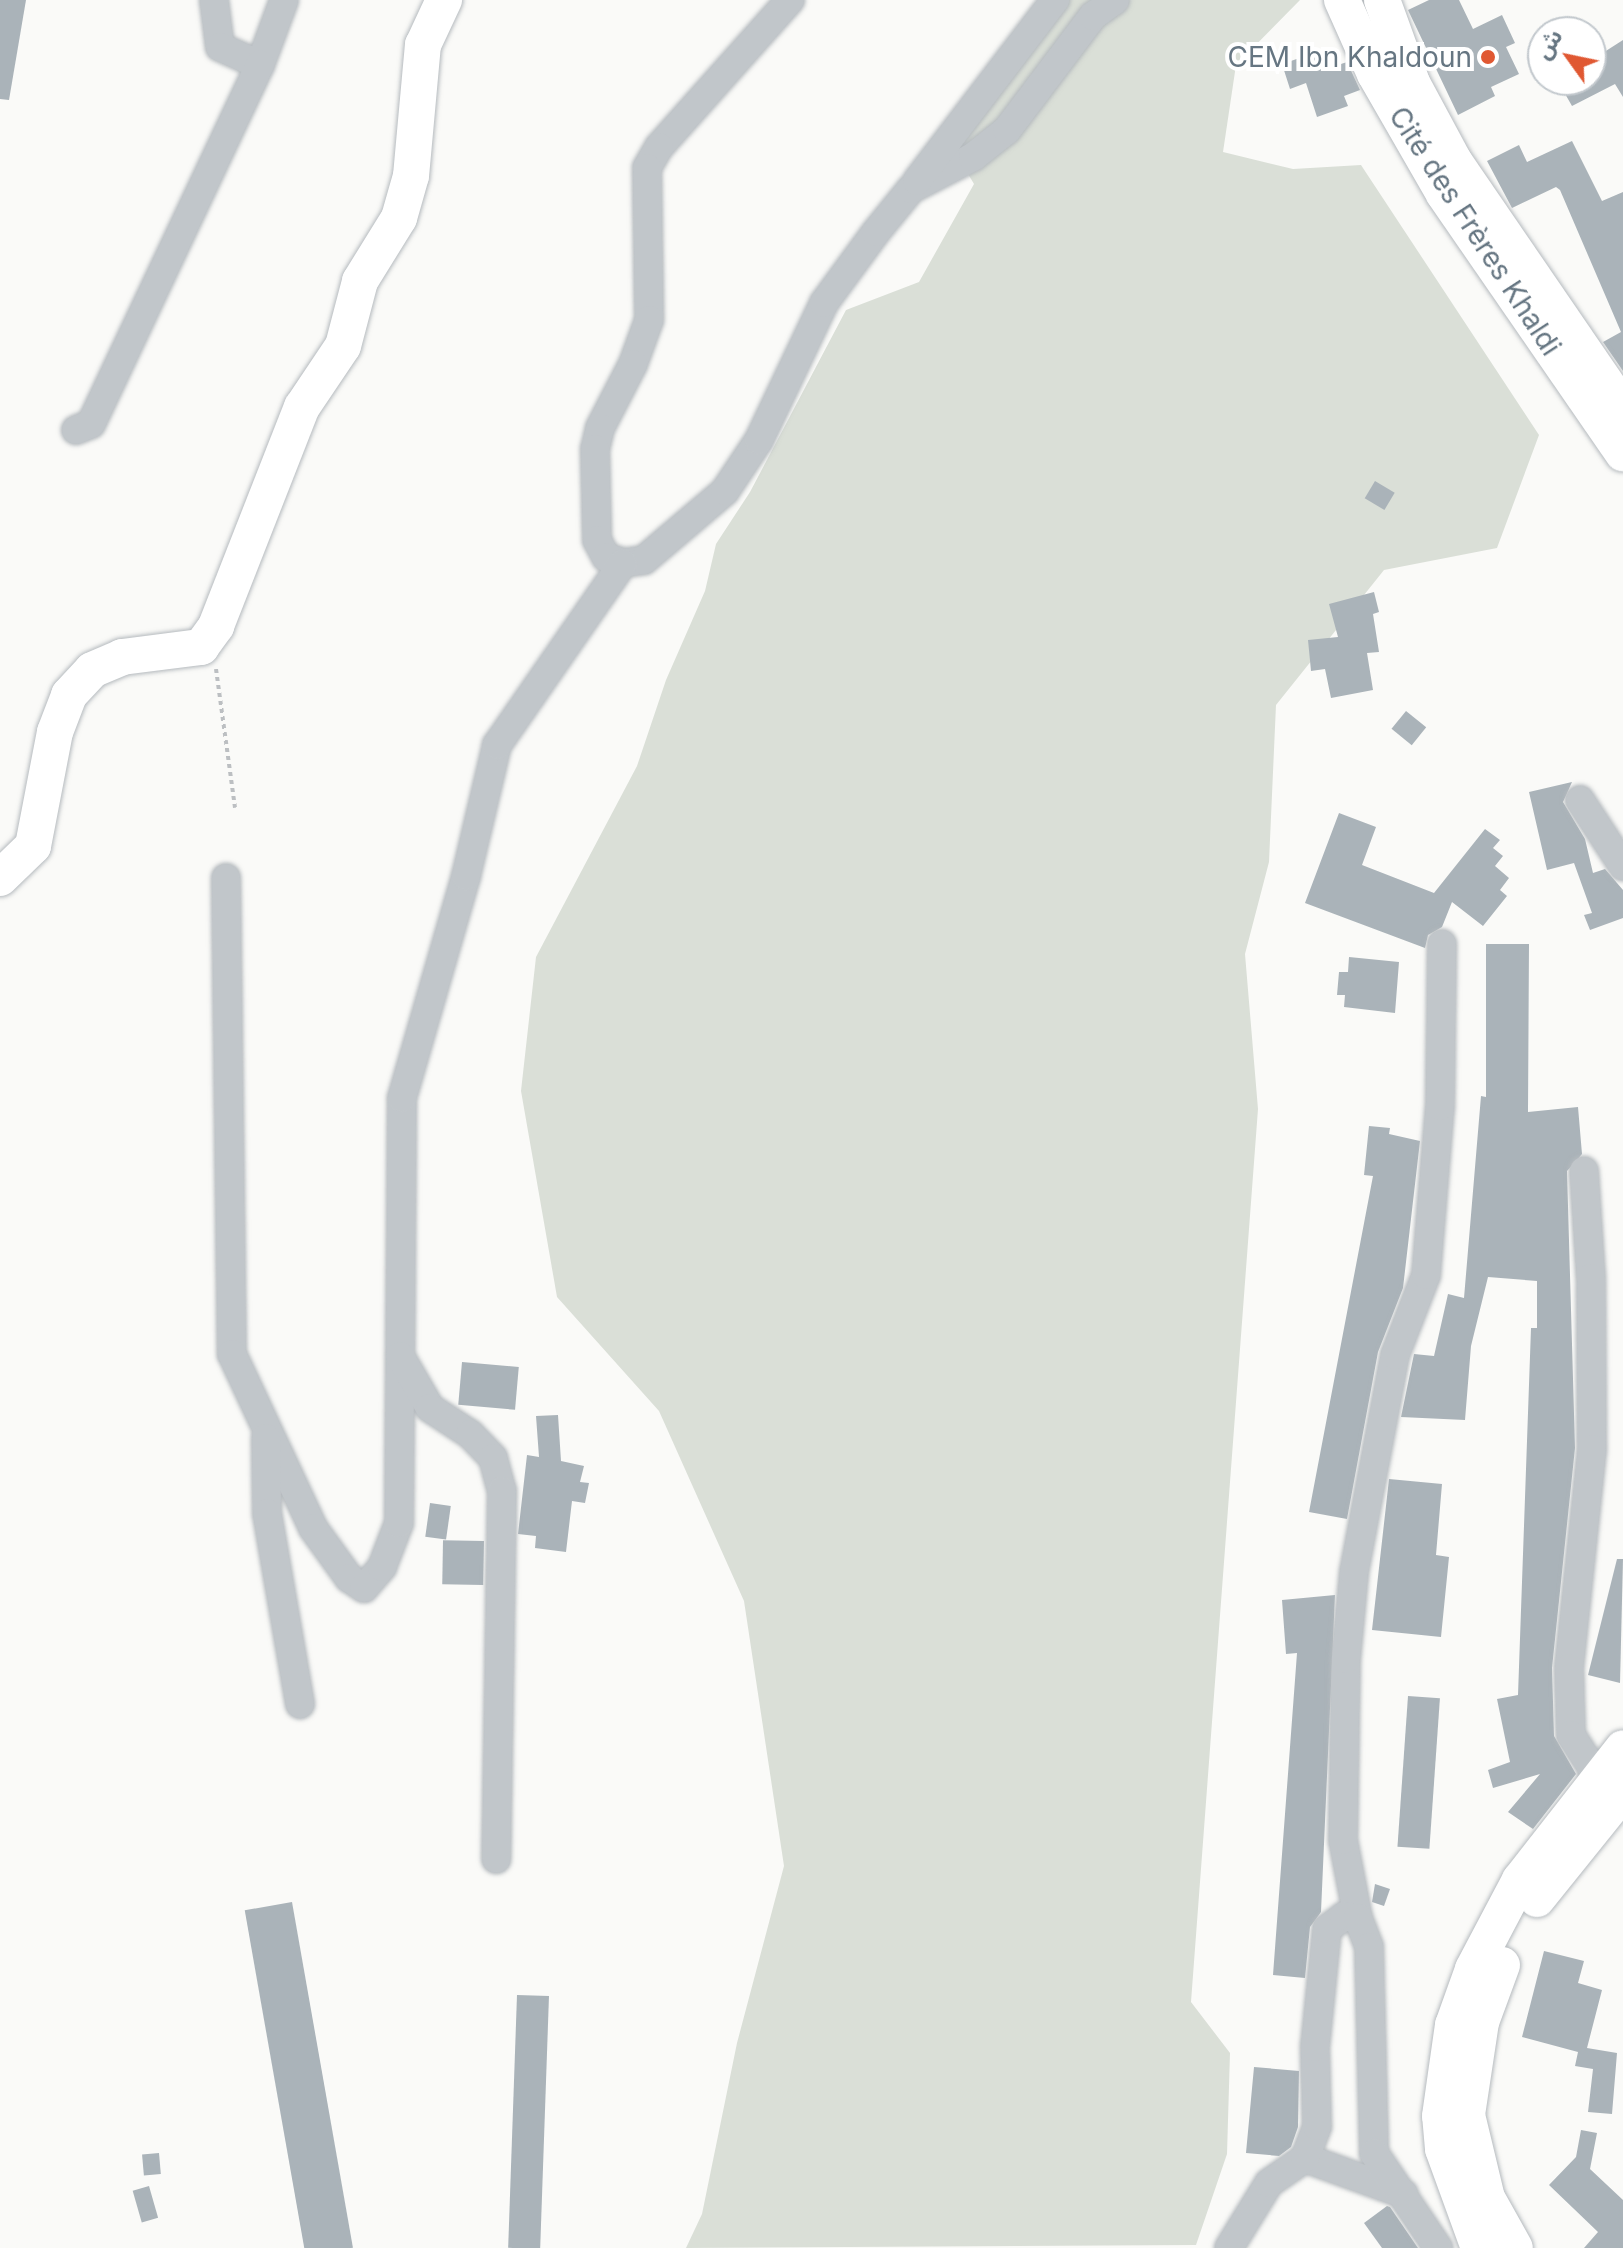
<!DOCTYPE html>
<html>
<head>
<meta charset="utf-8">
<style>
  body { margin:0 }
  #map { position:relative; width:1623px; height:2248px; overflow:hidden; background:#fafaf8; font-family:Inter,"Noto Sans Arabic",sans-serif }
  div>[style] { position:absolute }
  .green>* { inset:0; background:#dadfd7 }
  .building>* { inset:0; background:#aab3b9; transform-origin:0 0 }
  .path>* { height:4px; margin-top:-2px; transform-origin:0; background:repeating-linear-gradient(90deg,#bcbfc2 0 4px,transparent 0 8px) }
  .roads { filter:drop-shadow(0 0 2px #b5babe) drop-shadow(0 0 2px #b5babe) }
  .minor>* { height:28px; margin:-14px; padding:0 14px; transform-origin:14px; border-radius:14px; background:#c1c6ca }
  .major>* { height:36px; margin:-18px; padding:0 18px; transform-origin:18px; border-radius:18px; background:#fff }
  .dots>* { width:22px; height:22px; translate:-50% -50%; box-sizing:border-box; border:4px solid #fff; border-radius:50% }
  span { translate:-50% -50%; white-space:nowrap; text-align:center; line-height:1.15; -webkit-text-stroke:8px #fff; paint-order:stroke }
  .poi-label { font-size:28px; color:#667682 }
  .right { translate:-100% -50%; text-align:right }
  .street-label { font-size:28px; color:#667682 }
  .north { position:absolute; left:1527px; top:16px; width:80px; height:80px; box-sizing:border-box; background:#fff; border:2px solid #c2c8cd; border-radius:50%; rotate:303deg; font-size:22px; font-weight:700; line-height:32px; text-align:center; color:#667682 }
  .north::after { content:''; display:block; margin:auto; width:28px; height:36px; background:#e05832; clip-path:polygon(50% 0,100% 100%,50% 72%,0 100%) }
</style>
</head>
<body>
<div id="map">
  <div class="green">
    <div style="clip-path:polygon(1064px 0,1300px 0,1236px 65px,1223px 152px,1293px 169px,1361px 165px,1539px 435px,1497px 548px,1384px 570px,1276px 705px,1269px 862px,1245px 954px,1258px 1109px,1191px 2002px,1230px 2053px,1227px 2154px,1196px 2245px,686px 2248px,702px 2214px,737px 2043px,784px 1866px,744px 1601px,659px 1411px,557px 1297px,521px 1091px,536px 957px,637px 766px,666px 680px,705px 591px,716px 544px,750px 492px,846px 310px,919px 282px,974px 184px,955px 152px)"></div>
  </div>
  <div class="building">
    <div style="clip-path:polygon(0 0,26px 0,9px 100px,0 99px)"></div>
    <div style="clip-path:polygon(1429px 0,1459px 0,1473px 29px,1502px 15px,1515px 43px,1506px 47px,1519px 74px,1491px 87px,1495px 96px,1458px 115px,1408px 10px)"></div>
    <div style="clip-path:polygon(1623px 40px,1623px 97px,1615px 84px,1572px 106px,1564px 92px,1591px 80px,1605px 67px,1598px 56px)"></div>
    <div style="clip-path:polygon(1323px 50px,1329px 68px,1347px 62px,1360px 90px,1344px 96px,1348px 106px,1317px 117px,1306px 83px,1290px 89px,1282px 64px)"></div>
    <div style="clip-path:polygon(1572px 141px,1602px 201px,1623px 192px,1623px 371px,1603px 342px,1621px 332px,1560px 190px,1556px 187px,1512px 208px,1487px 161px,1519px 145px,1527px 162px)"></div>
    <div style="left:1375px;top:481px;width:23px;height:20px;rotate:31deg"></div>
    <div style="clip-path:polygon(1374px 592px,1379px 612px,1373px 614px,1379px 652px,1367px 653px,1373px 690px,1331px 698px,1325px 669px,1311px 671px,1308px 640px,1338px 637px,1329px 604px)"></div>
    <div style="left:1406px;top:711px;width:26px;height:23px;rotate:39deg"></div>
    <div style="clip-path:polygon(1572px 782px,1563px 802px,1585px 839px,1593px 873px,1605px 869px,1623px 890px,1623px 918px,1590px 930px,1584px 915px,1592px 913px,1574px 863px,1547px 870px,1529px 792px)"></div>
    <div style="clip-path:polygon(1339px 813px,1376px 827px,1362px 865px,1434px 893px,1485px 829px,1500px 840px,1493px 848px,1503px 856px,1495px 866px,1509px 878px,1500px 890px,1507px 896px,1483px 926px,1452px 902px,1442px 927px,1428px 935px,1425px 948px,1305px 903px)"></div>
    <div style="clip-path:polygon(1486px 944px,1529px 944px,1528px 1112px,1578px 1107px,1582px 1154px,1567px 1171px,1575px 1448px,1552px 1668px,1554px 1736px,1576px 1774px,1533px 1829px,1508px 1812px,1540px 1774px,1493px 1788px,1488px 1770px,1510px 1762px,1497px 1699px,1518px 1695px,1531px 1328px,1537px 1328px,1537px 1281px,1488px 1277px,1471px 1346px,1465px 1420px,1401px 1417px,1414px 1354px,1434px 1356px,1448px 1294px,1464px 1298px,1481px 1096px,1486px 1097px)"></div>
    <div style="clip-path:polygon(1349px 957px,1399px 962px,1395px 1013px,1344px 1007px,1345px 995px,1337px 995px,1339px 972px,1348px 972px)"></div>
    <div style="clip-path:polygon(1369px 1126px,1390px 1128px,1389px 1134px,1420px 1141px,1403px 1288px,1378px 1352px,1347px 1519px,1309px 1512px,1373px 1176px,1364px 1175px)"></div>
    <div style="left:462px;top:1362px;width:57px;height:43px;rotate:5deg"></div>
    <div style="clip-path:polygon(558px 1415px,561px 1461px,584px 1466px,580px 1482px,589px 1483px,585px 1503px,572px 1501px,566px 1552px,535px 1548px,536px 1536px,518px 1534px,527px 1455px,539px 1457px,536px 1416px)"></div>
    <div style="clip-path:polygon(1389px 1479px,1442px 1484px,1436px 1555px,1449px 1557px,1441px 1637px,1372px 1630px)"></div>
    <div style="left:430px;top:1503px;width:21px;height:34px;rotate:8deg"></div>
    <div style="left:484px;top:1541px;width:44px;height:41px;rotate:91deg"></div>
    <div style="clip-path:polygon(1617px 1559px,1623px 1559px,1620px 1683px,1588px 1675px)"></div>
    <div style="clip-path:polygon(1335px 1595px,1321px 1912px,1310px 1927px,1305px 1978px,1273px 1975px,1297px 1653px,1286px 1654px,1282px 1600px)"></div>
    <div style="left:1408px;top:1696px;width:32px;height:151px;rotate:4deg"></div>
    <div style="clip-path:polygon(1375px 1884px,1390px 1889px,1384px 1906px,1372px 1902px)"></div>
    <div style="left:292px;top:1902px;width:351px;height:48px;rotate:80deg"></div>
    <div style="clip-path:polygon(1544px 1951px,1584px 1961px,1578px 1983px,1602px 1990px,1587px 2048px,1617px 2053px,1612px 2114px,1588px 2112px,1593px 2069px,1575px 2066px,1578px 2052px,1522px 2037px)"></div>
    <div style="left:517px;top:1995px;width:32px;height:253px;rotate:2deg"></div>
    <div style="clip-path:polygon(1254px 2067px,1299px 2071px,1298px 2127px,1291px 2147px,1279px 2156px,1246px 2153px)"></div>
    <div style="clip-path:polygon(1581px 2130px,1597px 2133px,1590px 2169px,1623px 2200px,1623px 2248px,1584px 2248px,1598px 2232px,1549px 2185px,1576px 2157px)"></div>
    <div style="left:159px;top:2153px;width:21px;height:17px;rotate:85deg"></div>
    <div style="left:149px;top:2186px;width:33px;height:17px;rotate:74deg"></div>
    <div style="clip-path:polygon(1387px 2206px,1390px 2207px,1418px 2248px,1382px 2248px,1364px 2223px)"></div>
  </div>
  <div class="path">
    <div style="left:216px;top:669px;width:140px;rotate:82.2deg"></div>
  </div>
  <div class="roads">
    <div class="minor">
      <div style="left:214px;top:0;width:47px;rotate:82.7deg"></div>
      <div style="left:220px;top:47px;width:44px;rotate:24.2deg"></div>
      <div style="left:260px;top:65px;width:69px;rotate:-69.7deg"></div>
      <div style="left:790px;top:0;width:197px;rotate:131.7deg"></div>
      <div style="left:659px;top:147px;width:24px;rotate:120deg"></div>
      <div style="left:647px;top:168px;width:152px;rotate:89.2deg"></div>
      <div style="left:649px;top:320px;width:47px;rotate:110deg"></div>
      <div style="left:633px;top:364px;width:72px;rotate:117.3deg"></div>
      <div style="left:600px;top:428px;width:22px;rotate:103deg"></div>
      <div style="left:595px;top:449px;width:91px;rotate:88.7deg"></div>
      <div style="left:597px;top:540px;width:19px;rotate:62deg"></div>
      <div style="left:606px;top:557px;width:18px;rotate:19deg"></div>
      <div style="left:623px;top:563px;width:21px;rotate:-8deg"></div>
      <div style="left:644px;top:560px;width:106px;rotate:-40.4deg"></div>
      <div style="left:725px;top:491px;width:61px;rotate:-56.3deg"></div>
      <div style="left:759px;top:440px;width:152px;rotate:-64.6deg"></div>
      <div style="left:824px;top:303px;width:88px;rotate:-53.8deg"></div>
      <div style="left:876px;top:232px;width:55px;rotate:-50.9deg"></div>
      <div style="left:911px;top:189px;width:70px;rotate:-27.3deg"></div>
      <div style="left:973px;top:157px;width:43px;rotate:-38.5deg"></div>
      <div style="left:1007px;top:130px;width:143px;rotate:-53deg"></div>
      <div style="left:1093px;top:16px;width:27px;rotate:-36deg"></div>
      <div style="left:917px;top:181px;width:228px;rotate:-52.7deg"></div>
      <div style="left:76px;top:430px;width:16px;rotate:-22deg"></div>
      <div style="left:91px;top:424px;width:397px;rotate:-64.8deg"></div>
      <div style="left:1580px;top:800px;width:79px;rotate:56.9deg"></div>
      <div style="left:226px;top:878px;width:476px;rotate:89.3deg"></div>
      <div style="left:232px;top:1354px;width:192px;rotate:65deg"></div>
      <div style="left:313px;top:1528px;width:62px;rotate:54.2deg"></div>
      <div style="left:349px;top:1578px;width:18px;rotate:34deg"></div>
      <div style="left:364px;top:1588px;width:28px;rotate:-49deg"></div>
      <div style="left:382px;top:1567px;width:47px;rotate:-68.9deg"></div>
      <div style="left:399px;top:1523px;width:425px;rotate:-89.6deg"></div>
      <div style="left:402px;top:1098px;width:231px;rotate:-73.9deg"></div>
      <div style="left:466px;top:876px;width:135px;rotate:-76.7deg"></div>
      <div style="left:497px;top:745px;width:221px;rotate:-55.3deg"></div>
      <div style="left:1584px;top:1171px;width:107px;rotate:86.3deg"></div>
      <div style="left:1591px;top:1278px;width:171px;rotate:89.7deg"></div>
      <div style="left:1592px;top:1449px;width:220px;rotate:96deg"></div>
      <div style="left:1569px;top:1668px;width:67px;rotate:88.3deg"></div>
      <div style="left:1571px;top:1735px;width:50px;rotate:57.3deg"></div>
      <div style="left:1598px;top:1777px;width:19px;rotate:36deg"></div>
      <div style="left:400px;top:1356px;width:60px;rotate:60deg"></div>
      <div style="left:430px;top:1408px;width:48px;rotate:33deg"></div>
      <div style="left:470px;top:1434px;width:33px;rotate:46deg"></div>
      <div style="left:493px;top:1458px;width:34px;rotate:75deg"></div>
      <div style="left:502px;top:1491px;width:368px;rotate:90.9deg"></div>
      <div style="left:266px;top:1438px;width:75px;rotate:89.2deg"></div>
      <div style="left:267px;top:1513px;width:194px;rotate:80.2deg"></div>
      <div style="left:1358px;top:1918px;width:79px;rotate:-100.9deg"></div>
      <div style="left:1343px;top:1840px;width:181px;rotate:-89.1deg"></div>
      <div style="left:1346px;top:1659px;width:87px;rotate:-84.7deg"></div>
      <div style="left:1354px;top:1572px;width:221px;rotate:-79.3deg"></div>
      <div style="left:1395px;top:1355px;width:86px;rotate:-68.8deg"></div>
      <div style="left:1426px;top:1275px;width:170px;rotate:-85.3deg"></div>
      <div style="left:1440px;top:1106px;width:162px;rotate:-89.3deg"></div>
      <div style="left:1305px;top:2158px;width:105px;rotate:20deg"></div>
      <div style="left:1229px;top:2248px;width:76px;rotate:-58.4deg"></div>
      <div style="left:1269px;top:2183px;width:44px;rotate:-34.8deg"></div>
      <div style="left:1305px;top:2158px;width:34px;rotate:-69deg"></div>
      <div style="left:1317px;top:2126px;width:79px;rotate:-91.5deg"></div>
      <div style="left:1315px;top:2047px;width:119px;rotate:-84.2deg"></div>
      <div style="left:1327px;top:1929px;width:21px;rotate:-37deg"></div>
      <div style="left:1344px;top:1916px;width:14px;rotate:8deg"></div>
      <div style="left:1358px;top:1918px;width:31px;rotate:69deg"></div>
      <div style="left:1369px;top:1947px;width:206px;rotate:88.6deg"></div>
      <div style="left:1374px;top:2153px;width:115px;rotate:56deg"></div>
    </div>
    <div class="major">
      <div style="left:1342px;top:0;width:81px;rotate:66deg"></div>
      <div style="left:1375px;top:74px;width:138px;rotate:60.1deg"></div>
      <div style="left:1444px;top:194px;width:315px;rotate:55.4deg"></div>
      <div style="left:1382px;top:0;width:88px;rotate:70.1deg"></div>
      <div style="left:1412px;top:83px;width:89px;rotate:61.7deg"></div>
      <div style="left:1454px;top:161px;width:299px;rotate:55.6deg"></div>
      <div style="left:0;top:878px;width:46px;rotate:-44.1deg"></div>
      <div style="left:33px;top:846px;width:116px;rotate:-79.1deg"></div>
      <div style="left:55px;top:732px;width:40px;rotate:-69deg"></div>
      <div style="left:69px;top:695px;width:34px;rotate:-47deg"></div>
      <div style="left:92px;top:670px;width:33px;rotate:-23deg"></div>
      <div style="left:122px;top:657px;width:80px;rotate:-7.2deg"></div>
      <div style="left:201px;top:647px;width:26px;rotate:-54deg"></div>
      <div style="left:216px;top:626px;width:235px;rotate:-68.6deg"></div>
      <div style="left:302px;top:407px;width:73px;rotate:-56.1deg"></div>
      <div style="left:343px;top:346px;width:67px;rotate:-75.3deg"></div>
      <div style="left:360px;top:281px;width:74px;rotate:-58.2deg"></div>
      <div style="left:399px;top:218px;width:44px;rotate:-74.1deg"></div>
      <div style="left:411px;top:176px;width:132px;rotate:-84.8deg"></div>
      <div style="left:423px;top:45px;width:50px;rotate:-65deg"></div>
      <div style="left:1537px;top:1899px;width:137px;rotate:-51.2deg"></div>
      <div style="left:1502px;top:1965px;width:61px;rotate:110.2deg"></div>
      <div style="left:1481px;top:2022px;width:94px;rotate:98.6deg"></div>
      <div style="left:1467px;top:2115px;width:85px;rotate:76.5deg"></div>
      <div style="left:1487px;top:2198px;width:57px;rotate:60.8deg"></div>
      <div style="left:1479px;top:2248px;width:105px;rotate:-110deg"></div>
      <div style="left:1443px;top:2149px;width:33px;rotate:-95deg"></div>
      <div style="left:1440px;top:2116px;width:92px;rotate:-81.9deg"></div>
      <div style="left:1453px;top:2025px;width:59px;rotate:-70.3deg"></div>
      <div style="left:1473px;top:1969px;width:101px;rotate:-62.2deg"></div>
      <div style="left:1520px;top:1880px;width:167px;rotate:-52deg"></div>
    </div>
  </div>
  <div class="dots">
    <div style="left:1488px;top:57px;background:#e05832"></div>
  </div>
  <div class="poi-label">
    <span class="right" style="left:1472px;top:57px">CEM Ibn Khaldoun</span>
  </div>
  <div class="street-label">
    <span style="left:1475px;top:231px;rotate:57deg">Cité des Frères Khaldi</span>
  </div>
  <div class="north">ش</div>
</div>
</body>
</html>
